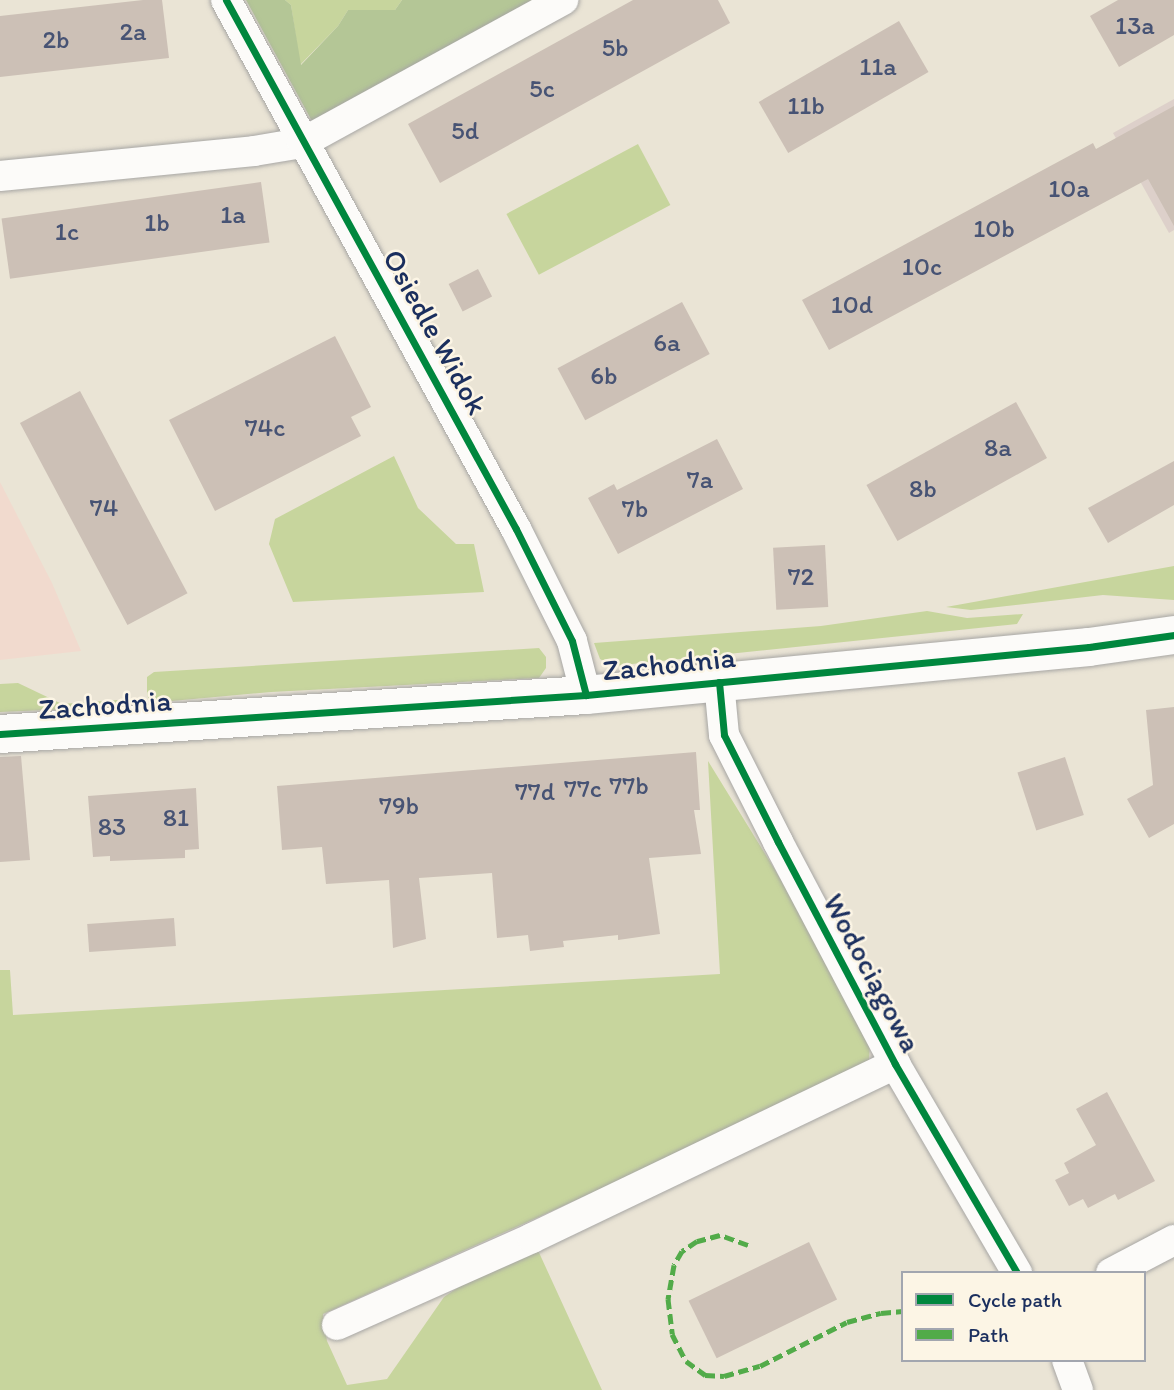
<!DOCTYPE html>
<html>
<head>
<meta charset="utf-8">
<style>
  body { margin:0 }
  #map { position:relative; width:1174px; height:1390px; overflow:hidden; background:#eae4d5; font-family:Itim,sans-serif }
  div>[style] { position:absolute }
  .built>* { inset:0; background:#f1dace }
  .industrial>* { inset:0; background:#ddd0ca }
  .green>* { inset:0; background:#c7d59d; transform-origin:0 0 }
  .forest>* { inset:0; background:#b4c696 }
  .building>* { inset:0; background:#ccc0b6; transform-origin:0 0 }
  .roads { filter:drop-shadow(0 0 2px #a7a6a4) drop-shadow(0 0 2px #a7a6a4) }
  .minor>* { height:30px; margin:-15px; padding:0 15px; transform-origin:15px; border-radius:15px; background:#fcfbf9 }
  .tertiary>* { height:38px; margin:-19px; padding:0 19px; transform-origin:19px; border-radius:19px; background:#fcfbf9 }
  .quiet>* { height:5px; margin-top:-2.5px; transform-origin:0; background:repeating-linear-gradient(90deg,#52ab49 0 10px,transparent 0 15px) }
  .cycleway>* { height:7px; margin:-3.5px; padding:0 3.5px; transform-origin:3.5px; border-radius:3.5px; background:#00873e }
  span { translate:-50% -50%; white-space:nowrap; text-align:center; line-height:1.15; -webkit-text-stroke:5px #fcf5e5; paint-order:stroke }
  .number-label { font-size:26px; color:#475374 }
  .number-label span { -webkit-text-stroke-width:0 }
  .street-label { font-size:30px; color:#1b2f5e }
  .legend { position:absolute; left:901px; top:1271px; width:245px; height:91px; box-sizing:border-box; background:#fcf5e5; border:2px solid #a2a6af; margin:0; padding:9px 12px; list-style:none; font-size:21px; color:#1b2f5e }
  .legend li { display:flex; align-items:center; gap:14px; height:35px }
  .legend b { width:35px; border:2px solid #a2a6af }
</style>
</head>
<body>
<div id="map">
  <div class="built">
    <div style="clip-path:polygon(0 482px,52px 583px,81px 651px,0 660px)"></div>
  </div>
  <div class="industrial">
    <div style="clip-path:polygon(1174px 99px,1174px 230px,1169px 233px,1113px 133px)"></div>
  </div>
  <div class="green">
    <div style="clip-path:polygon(285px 0,402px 0,395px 10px,348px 10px,338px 26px,300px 65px,291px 5px)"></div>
    <div style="left:638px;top:144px;width:69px;height:149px;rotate:62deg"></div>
    <div style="clip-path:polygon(394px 456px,418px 508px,456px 544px,474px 544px,484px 592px,293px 602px,269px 544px,275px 519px)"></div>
    <div style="clip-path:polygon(1174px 566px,1174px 600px,1103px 595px,971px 610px,946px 607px)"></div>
    <div style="clip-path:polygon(927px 611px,967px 618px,1023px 614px,1017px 624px,613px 666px,600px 659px,594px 643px,821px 626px)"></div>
    <div style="clip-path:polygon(539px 648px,546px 657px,546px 668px,539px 678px,271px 692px,150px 703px,147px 694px,147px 677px,154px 672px)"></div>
    <div style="clip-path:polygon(18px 683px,62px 704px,118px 700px,120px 704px,117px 707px,0 712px,0 684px)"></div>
    <div style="clip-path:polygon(708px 761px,871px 1026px,869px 1060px,798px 1100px,323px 1314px,327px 1341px,347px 1385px,387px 1379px,444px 1297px,497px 1261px,536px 1246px,602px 1390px,0 1390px,0 970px,10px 970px,13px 1015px,720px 974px)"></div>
  </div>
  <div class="forest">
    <div style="clip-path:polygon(246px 0,285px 0,291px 5px,301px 65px,338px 26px,348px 10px,395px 10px,402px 0,534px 0,313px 123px)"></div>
  </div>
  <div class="building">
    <div style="clip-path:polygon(143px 0,162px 0,169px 58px,0 77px,0 16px)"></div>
    <div style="clip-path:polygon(633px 0,718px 0,730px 23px,440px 183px,408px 124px)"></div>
    <div style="clip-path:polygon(1118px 0,1174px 0,1174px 35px,1119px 67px,1090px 16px)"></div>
    <div style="left:899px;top:21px;width:59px;height:162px;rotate:60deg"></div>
    <div style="clip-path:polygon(1174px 106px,1174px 226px,1148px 179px,829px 350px,802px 300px,1093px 143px,1096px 149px)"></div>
    <div style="left:261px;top:182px;width:61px;height:262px;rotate:82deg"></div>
    <div style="left:478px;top:269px;width:31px;height:33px;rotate:63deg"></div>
    <div style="left:682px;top:302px;width:59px;height:141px;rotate:62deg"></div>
    <div style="clip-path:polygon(335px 336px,371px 407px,351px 417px,361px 436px,215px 511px,169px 420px)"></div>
    <div style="left:80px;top:391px;width:229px;height:68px;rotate:62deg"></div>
    <div style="left:1016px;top:402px;width:64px;height:171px;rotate:61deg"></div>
    <div style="clip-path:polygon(717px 439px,743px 489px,618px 554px,588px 498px,614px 484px,617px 490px)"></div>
    <div style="clip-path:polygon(1174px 461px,1174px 505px,1108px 543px,1088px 508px)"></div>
    <div style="left:825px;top:545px;width:62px;height:52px;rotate:87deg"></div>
    <div style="clip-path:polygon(1174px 707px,1174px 824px,1149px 838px,1127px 799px,1153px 785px,1146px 710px)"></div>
    <div style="clip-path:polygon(696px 752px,700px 810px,694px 810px,701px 854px,649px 858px,660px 934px,618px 940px,618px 935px,563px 941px,564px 947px,530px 951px,528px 935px,497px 938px,492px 873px,419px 878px,426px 939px,393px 948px,389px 880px,326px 884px,322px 847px,282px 850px,277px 786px)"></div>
    <div style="clip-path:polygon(21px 756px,30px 860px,0 862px,0 757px)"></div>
    <div style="left:1065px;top:757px;width:61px;height:50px;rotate:72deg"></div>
    <div style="clip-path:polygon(196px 788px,199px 849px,185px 850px,185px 858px,110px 861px,110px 856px,93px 857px,88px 796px)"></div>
    <div style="left:174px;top:918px;width:28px;height:87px;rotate:86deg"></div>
    <div style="clip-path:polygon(1107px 1092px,1155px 1181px,1118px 1200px,1115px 1194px,1088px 1208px,1083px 1199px,1069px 1206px,1055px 1180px,1069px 1173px,1064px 1163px,1096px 1145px,1076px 1109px)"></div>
    <div style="left:809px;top:1242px;width:64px;height:134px;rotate:64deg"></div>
  </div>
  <div class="roads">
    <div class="minor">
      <div style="left:226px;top:0;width:603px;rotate:61.27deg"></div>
      <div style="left:516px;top:529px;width:125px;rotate:63.4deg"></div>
      <div style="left:572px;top:641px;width:56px;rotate:75.5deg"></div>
      <div style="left:0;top:176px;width:255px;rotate:-5.6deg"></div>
      <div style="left:254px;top:151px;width:49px;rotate:-9.5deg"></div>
      <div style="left:302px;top:143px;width:298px;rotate:-28.7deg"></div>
      <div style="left:719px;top:682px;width:53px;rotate:84.6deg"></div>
      <div style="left:724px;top:735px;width:120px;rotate:63.2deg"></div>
      <div style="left:778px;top:842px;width:251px;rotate:62.2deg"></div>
      <div style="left:895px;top:1064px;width:242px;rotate:59.7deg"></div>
      <div style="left:1111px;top:1273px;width:71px;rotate:-27.6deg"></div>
      <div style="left:337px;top:1325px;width:214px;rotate:-24deg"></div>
      <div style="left:532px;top:1238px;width:403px;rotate:-25.6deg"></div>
      <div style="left:1067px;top:1360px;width:32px;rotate:70deg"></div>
    </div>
    <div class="tertiary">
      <div style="left:0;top:734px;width:587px;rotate:-3.81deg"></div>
      <div style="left:586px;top:695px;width:505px;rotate:-5.45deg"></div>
      <div style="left:1089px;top:647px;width:86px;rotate:-8deg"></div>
    </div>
  </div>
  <div class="quiet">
    <div style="left:748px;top:1245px;width:30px;rotate:-160deg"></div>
    <div style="left:720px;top:1235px;width:24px;rotate:165deg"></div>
    <div style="left:697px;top:1241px;width:18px;rotate:146deg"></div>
    <div style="left:682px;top:1251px;width:16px;rotate:120deg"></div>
    <div style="left:674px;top:1265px;width:35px;rotate:100deg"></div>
    <div style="left:668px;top:1299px;width:35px;rotate:83deg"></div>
    <div style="left:672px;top:1334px;width:30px;rotate:63deg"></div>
    <div style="left:686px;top:1361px;width:24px;rotate:36deg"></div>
    <div style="left:705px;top:1375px;width:19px;rotate:3deg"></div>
    <div style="left:724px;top:1376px;width:37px;rotate:-16deg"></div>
    <div style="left:760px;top:1366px;width:97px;rotate:-26.8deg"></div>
    <div style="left:847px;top:1322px;width:35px;rotate:-15deg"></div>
    <div style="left:881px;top:1313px;width:22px;rotate:-5deg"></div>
  </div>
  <div class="cycleway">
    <div style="left:226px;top:0;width:603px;rotate:61.27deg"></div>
    <div style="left:516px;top:529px;width:125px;rotate:63.4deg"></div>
    <div style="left:572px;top:641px;width:56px;rotate:75.5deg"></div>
    <div style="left:719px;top:682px;width:53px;rotate:84.6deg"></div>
    <div style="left:724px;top:735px;width:120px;rotate:63.2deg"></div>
    <div style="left:778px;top:842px;width:251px;rotate:62.2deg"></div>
    <div style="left:895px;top:1064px;width:242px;rotate:59.7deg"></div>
    <div style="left:0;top:734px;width:587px;rotate:-3.81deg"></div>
    <div style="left:586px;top:695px;width:505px;rotate:-5.45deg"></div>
    <div style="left:1089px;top:647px;width:86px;rotate:-8deg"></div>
  </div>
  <div class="number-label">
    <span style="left:1135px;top:26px">13a</span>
    <span style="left:133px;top:32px">2a</span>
    <span style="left:56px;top:40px">2b</span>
    <span style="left:615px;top:48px">5b</span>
    <span style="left:878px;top:67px">11a</span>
    <span style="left:542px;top:89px">5c</span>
    <span style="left:806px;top:106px">11b</span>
    <span style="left:465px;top:131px">5d</span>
    <span style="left:1069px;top:189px">10a</span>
    <span style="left:233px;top:215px">1a</span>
    <span style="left:157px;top:223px">1b</span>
    <span style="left:994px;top:229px">10b</span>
    <span style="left:67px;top:232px">1c</span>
    <span style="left:922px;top:267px">10c</span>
    <span style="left:852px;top:305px">10d</span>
    <span style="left:667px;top:343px">6a</span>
    <span style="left:604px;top:376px">6b</span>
    <span style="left:265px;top:428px">74c</span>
    <span style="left:998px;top:448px">8a</span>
    <span style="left:700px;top:480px">7a</span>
    <span style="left:923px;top:489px">8b</span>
    <span style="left:104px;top:508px">74</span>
    <span style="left:635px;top:509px">7b</span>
    <span style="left:801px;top:577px">72</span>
    <span style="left:629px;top:786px">77b</span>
    <span style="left:583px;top:789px">77c</span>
    <span style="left:535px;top:792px">77d</span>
    <span style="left:399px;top:806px">79b</span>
    <span style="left:176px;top:818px">81</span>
    <span style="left:112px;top:827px">83</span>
  </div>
  <div class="street-label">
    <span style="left:435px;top:332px;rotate:61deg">Osiedle Widok</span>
    <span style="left:669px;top:664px;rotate:-6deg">Zachodnia</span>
    <span style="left:105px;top:705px;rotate:-4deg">Zachodnia</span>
    <span style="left:872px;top:973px;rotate:62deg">Wodociągowa</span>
  </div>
  <ul class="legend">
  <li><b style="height:9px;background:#00873e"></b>Cycle path</li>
  <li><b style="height:9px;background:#52ab49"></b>Path</li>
  </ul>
</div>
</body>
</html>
